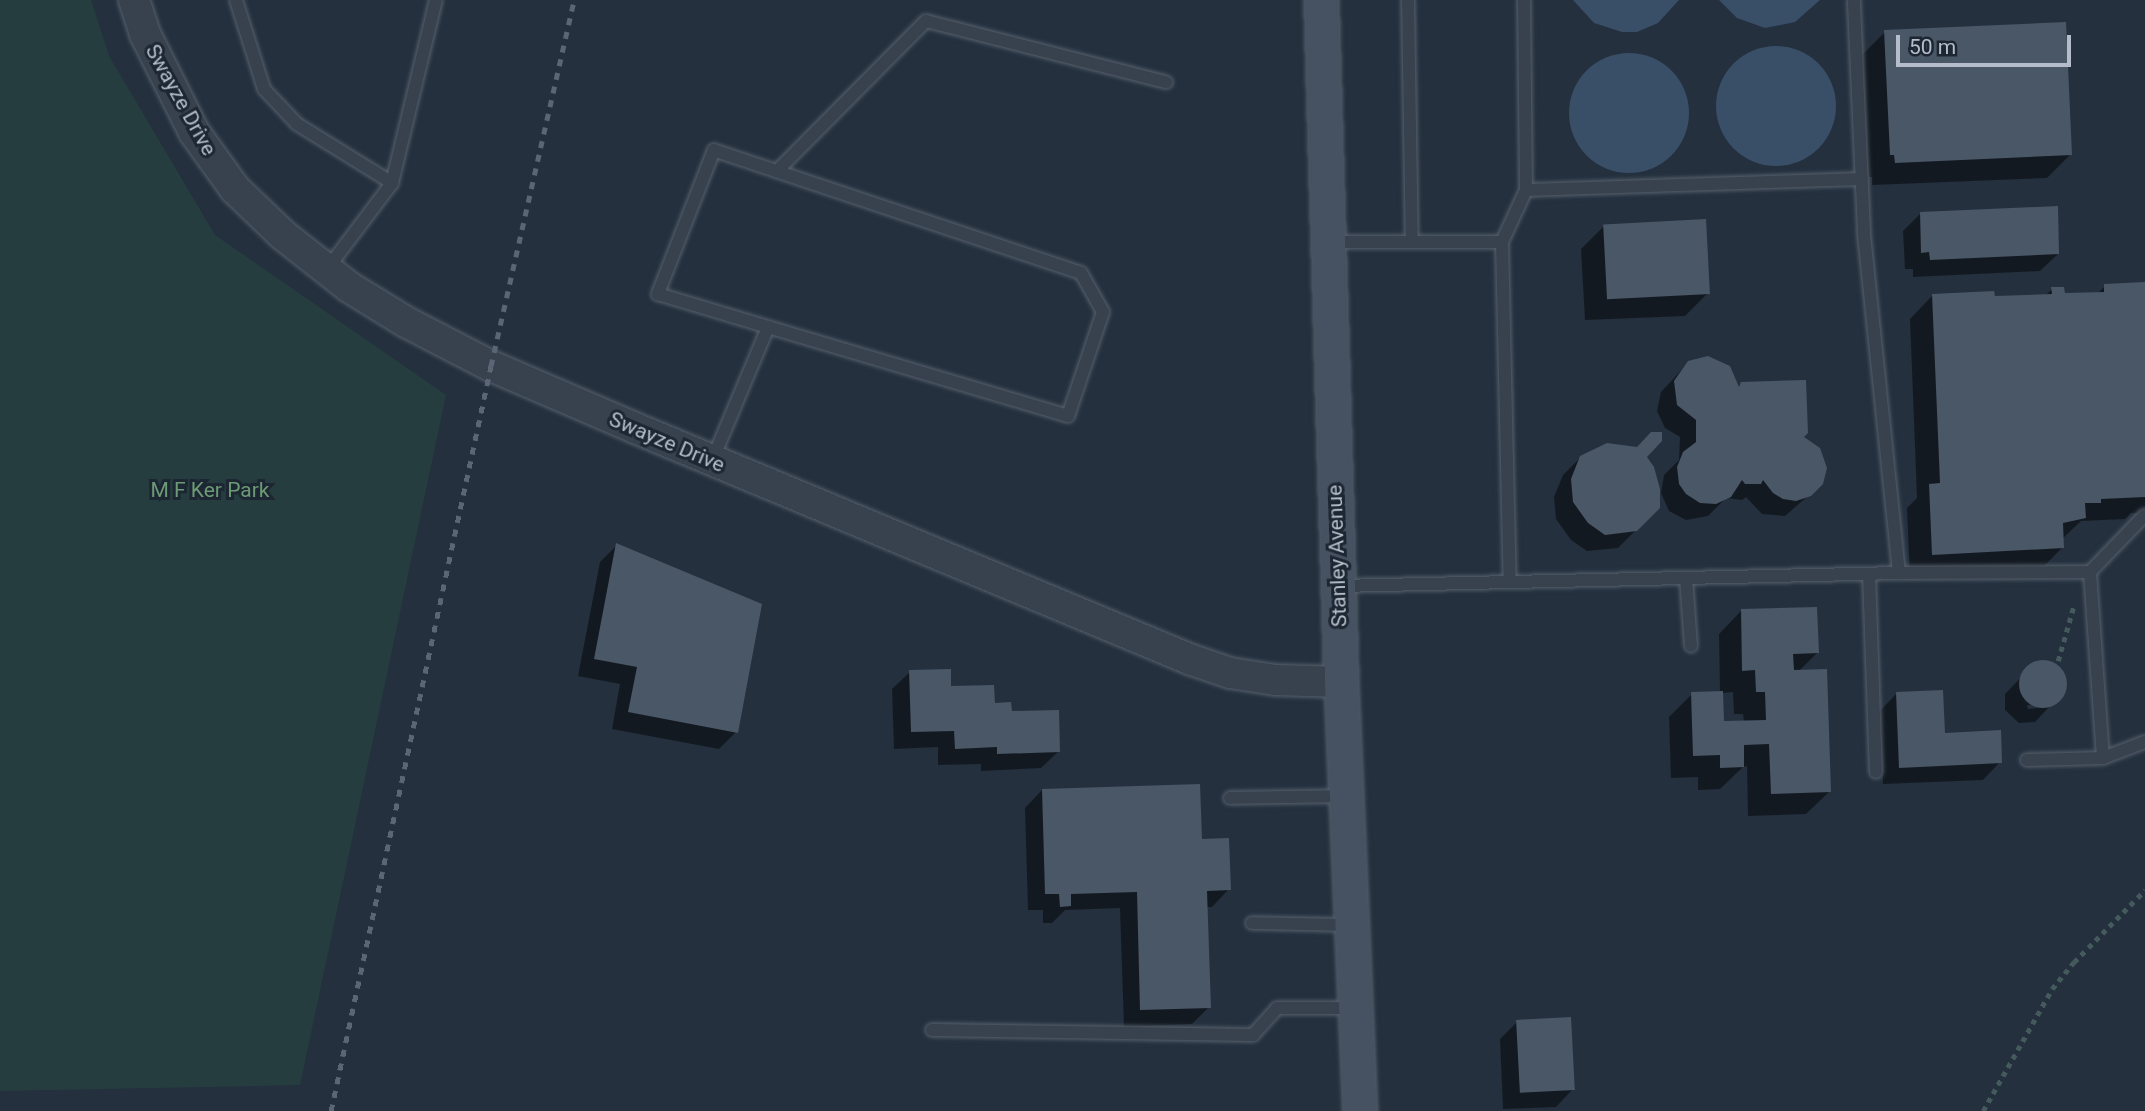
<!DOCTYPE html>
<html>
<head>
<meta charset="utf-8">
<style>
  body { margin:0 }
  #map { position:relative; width:2145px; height:1111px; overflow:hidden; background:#24303e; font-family:Roboto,sans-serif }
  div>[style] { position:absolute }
  .green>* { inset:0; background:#263d3f }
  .water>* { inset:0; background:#394e67 }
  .round { border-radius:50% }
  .shadow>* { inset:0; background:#0007 }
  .building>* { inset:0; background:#4a5767; transform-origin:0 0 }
  .path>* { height:4.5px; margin-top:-2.25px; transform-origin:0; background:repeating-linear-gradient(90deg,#445a5c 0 5px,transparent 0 10px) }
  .roads { filter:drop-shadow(0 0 2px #56606c) drop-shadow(0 0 2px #56606c) }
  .service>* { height:12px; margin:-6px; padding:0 6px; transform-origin:6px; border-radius:6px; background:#38424e }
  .tertiary>* { height:30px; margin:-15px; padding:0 15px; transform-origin:15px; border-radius:15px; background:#38424e }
  .secondary>* { height:33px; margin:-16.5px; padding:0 16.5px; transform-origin:16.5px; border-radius:16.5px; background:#465161 }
  .rail>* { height:5px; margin-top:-2.5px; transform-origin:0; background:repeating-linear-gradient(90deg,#5a6675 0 7px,transparent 0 14px) }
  span { translate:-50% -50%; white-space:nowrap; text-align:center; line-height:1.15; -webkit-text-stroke:6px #1d2733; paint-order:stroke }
  .street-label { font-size:21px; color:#b4bdc9 }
  .park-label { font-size:21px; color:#6b9a74 }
  .scale { position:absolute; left:1896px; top:35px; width:175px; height:32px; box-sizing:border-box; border:4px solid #b4bdc9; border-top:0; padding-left:9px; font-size:21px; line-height:24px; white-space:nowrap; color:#b4bdc9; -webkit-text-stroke:5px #1d2733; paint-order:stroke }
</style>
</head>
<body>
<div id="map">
  <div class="green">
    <div style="clip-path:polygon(0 0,91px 0,109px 56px,215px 235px,446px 395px,300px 1085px,0 1091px)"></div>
  </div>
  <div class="water">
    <div style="clip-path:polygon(1573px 0,1679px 0,1658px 23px,1637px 32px,1622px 32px,1594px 23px)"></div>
    <div style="clip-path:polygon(1719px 0,1820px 0,1795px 22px,1765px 28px,1737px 18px)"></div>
    <div class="round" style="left:1716px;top:46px;width:120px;height:120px"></div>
    <div class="round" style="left:1569px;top:53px;width:120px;height:120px"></div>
  </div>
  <div class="shadow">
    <div style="clip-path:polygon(1885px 32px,2070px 155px,2047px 178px,1872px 185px,1872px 177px,1868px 177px,1862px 55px)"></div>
    <div style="clip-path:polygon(1920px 214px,2058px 254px,2040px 271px,1913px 277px,1913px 269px,1905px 269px,1903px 231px)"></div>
    <div style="clip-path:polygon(1604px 226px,1708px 293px,1685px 316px,1585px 320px,1581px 249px)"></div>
    <div style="clip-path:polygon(2145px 284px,2145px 513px,2131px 513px,2125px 519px,2081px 521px,2062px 539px,2063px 547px,2040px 570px,1910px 577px,1907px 508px,1917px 498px,1910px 319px,1932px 296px,1993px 298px,2045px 296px,2052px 289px,2063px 295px,2097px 294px,2105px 286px)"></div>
    <div style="clip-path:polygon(1704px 358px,1719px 361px,1731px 370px,1738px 388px,1742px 384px,1801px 437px,1816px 489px,1785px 516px,1762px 514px,1746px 497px,1742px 500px,1726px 498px,1708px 516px,1686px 520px,1669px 511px,1661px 493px,1664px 475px,1679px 460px,1680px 437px,1665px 428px,1657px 411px,1661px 392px,1689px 362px)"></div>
    <div style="clip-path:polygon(1581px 457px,1645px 457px,1658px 508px,1618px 548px,1587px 551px,1571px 540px,1556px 519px,1554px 497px,1563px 475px)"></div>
    <div style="clip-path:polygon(617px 545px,736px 732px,719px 749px,612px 729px,620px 684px,578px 676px,600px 562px)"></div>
    <div style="clip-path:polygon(evenodd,1741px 611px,1817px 653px,1798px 672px,1829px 792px,1806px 814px,1748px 816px,1747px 766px,1743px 767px,1720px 789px,1698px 790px,1698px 777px,1671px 778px,1669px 717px,1692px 694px,1720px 693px,1719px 634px,1741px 611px,1733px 692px,1734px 714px,1743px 714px,1744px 722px,1722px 723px,1722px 693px,1733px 692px)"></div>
    <div style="clip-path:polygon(2050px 663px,2063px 674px,2064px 690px,2049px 707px,2049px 704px,2027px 705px,2028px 709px,2049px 707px,2035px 722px,2019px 723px,2005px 710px,2005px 694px,2034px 664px)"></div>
    <div style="clip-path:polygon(910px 672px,993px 704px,1059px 751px,1041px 768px,981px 771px,981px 764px,938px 765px,938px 747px,894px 749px,892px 689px)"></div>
    <div style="clip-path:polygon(1897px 693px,1943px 735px,2000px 762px,1983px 780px,1883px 784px,1880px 711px)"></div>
    <div style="clip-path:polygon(1042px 790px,1200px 841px,1229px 889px,1212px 907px,1206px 907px,1209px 1007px,1192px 1024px,1124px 1027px,1120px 908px,1065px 910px,1052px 923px,1043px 923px,1043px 910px,1028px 910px,1025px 808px)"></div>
    <div style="clip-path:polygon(1517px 1022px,1573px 1089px,1556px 1107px,1503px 1109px,1500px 1039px)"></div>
  </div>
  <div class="building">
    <div style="clip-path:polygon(2066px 22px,2072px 155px,1895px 163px,1894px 155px,1890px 155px,1884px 30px)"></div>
    <div style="clip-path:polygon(2058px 206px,2059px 254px,1930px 260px,1929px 252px,1921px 253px,1920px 212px)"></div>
    <div style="left:1706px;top:219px;width:75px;height:103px;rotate:87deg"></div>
    <div style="clip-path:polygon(2145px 282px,2145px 497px,2101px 499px,2101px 503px,2085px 503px,2086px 518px,2063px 523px,2064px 548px,1932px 555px,1929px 484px,1940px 483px,1932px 294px,1994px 291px,1995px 296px,2052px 294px,2051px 287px,2064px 287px,2065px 293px,2104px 292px,2104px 284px)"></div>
    <div style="clip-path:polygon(1708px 356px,1730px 366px,1739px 387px,1741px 382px,1806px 380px,1808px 433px,1804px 437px,1820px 448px,1827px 468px,1823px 484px,1811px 496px,1796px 501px,1783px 499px,1773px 493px,1763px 480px,1761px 484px,1745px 484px,1742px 480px,1731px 497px,1716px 504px,1700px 503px,1686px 494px,1679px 484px,1677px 467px,1683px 452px,1696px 442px,1696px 420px,1677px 405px,1674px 381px,1688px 361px)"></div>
    <div style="clip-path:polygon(1651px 432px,1662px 432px,1662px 441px,1647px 457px,1654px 467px,1660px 489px,1660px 508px,1637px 531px,1605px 535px,1588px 523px,1573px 502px,1571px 479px,1580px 456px,1607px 443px,1637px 447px)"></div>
    <div style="clip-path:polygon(616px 543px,762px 604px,738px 733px,628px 712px,637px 667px,594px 659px)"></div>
    <div style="clip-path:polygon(1817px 607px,1819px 653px,1793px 654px,1794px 670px,1827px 669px,1831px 792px,1771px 794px,1769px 744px,1744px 745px,1744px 767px,1720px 768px,1720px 755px,1693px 756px,1691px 692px,1723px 691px,1724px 721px,1766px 720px,1765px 692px,1756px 692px,1755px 670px,1742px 671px,1741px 609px)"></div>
    <div class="round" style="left:2019px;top:660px;width:48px;height:48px"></div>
    <div style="clip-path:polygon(951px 669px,951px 686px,994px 685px,995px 703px,1011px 702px,1012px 711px,1059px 710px,1060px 752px,997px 754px,997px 747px,955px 749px,954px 731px,911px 732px,909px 670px)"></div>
    <div style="clip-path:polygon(1943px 690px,1945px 733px,2001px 730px,2002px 763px,1899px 768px,1896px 692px)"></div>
    <div style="clip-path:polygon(1200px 784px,1202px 839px,1229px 838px,1231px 890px,1207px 891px,1211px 1008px,1140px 1010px,1137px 892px,1071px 894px,1071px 906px,1060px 907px,1059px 894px,1045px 894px,1042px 789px)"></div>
    <div style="left:1571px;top:1017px;width:73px;height:55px;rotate:87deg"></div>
  </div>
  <div class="path">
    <div style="left:2058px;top:661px;width:58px;rotate:-74.1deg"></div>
    <div style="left:1983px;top:1111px;width:140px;rotate:-60.5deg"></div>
    <div style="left:2052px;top:989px;width:35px;rotate:-51deg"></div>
    <div style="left:2074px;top:962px;width:101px;rotate:-45.4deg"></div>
  </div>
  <div class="roads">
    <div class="service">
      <div style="left:236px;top:0;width:93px;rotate:72.5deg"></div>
      <div style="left:264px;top:89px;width:48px;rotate:46.7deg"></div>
      <div style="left:297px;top:124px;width:112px;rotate:31.8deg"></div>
      <div style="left:392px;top:183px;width:188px;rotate:-76.5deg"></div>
      <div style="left:1408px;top:0;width:242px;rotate:89.1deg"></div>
      <div style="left:1524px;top:0;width:190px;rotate:89.4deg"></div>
      <div style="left:777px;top:171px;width:211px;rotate:-45.2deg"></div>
      <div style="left:926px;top:21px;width:248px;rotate:14.3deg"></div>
      <div style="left:1331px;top:242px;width:171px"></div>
      <div style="left:1502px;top:242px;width:340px;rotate:88.7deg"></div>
      <div style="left:1502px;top:242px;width:57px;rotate:-65.2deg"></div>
      <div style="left:1526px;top:190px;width:336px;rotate:-1.9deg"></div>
      <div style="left:327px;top:269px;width:108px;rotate:-52.9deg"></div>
      <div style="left:712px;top:461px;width:145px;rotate:-67.3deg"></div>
      <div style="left:768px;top:327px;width:313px;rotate:16.5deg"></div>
      <div style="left:1068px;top:416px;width:110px;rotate:-71.4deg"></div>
      <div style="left:1103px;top:312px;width:45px;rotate:-119.4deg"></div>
      <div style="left:1081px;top:273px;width:387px;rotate:-161.5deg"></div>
      <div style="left:714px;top:150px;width:155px;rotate:111.3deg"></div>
      <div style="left:658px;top:294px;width:115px;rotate:16.7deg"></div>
      <div style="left:2090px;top:572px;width:186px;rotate:86deg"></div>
      <div style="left:1899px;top:573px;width:191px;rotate:-0.3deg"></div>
      <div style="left:2090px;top:572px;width:79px;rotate:-46deg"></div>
      <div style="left:1869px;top:574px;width:198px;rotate:88deg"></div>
      <div style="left:1686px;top:578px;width:68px;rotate:85.8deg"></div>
      <div style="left:1339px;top:586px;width:560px;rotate:-1.33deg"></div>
      <div style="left:1899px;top:573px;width:343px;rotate:-95.9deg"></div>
      <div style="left:1864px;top:232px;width:232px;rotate:-92.5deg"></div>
      <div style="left:2027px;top:760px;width:76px;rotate:-1.5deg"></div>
      <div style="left:2103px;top:758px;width:45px;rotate:-20.9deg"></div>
      <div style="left:1230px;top:798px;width:115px;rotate:-1deg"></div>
      <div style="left:1252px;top:923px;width:99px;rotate:1.2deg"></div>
      <div style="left:932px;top:1030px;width:321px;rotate:0.9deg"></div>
      <div style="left:1253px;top:1035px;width:36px;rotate:-48deg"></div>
      <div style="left:1277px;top:1008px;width:78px"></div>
    </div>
    <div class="tertiary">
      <div style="left:134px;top:0;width:36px;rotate:72deg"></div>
      <div style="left:145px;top:34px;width:110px;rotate:63.4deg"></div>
      <div style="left:194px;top:132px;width:70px;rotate:54.3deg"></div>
      <div style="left:235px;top:189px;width:66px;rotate:43.8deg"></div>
      <div style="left:283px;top:235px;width:84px;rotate:38.2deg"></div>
      <div style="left:349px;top:287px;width:67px;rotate:31.6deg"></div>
      <div style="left:406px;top:322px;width:96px;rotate:27.4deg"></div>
      <div style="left:491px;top:366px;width:157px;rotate:23.3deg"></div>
      <div style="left:635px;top:428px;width:600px;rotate:22.63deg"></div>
      <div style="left:1189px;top:659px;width:43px;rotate:18.9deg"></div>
      <div style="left:1230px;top:673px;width:46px;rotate:8.8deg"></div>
      <div style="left:1275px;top:680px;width:66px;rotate:1.7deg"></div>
    </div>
    <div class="secondary">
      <div style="left:1321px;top:0;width:682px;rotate:88.32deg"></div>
      <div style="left:1341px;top:682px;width:429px;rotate:87.5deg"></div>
    </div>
  </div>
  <div class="rail">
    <div style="left:331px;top:1111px;width:762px;rotate:-77.88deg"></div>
    <div style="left:491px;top:366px;width:375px;rotate:-77.2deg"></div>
  </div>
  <div class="street-label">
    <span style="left:181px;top:100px;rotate:61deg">Swayze Drive</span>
    <span style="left:667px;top:442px;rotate:23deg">Swayze Drive</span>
    <span style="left:1337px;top:556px;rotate:-92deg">Stanley Avenue</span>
  </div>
  <div class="park-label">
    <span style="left:210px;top:490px">M F Ker Park</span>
  </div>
  <div class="scale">50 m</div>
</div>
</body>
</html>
